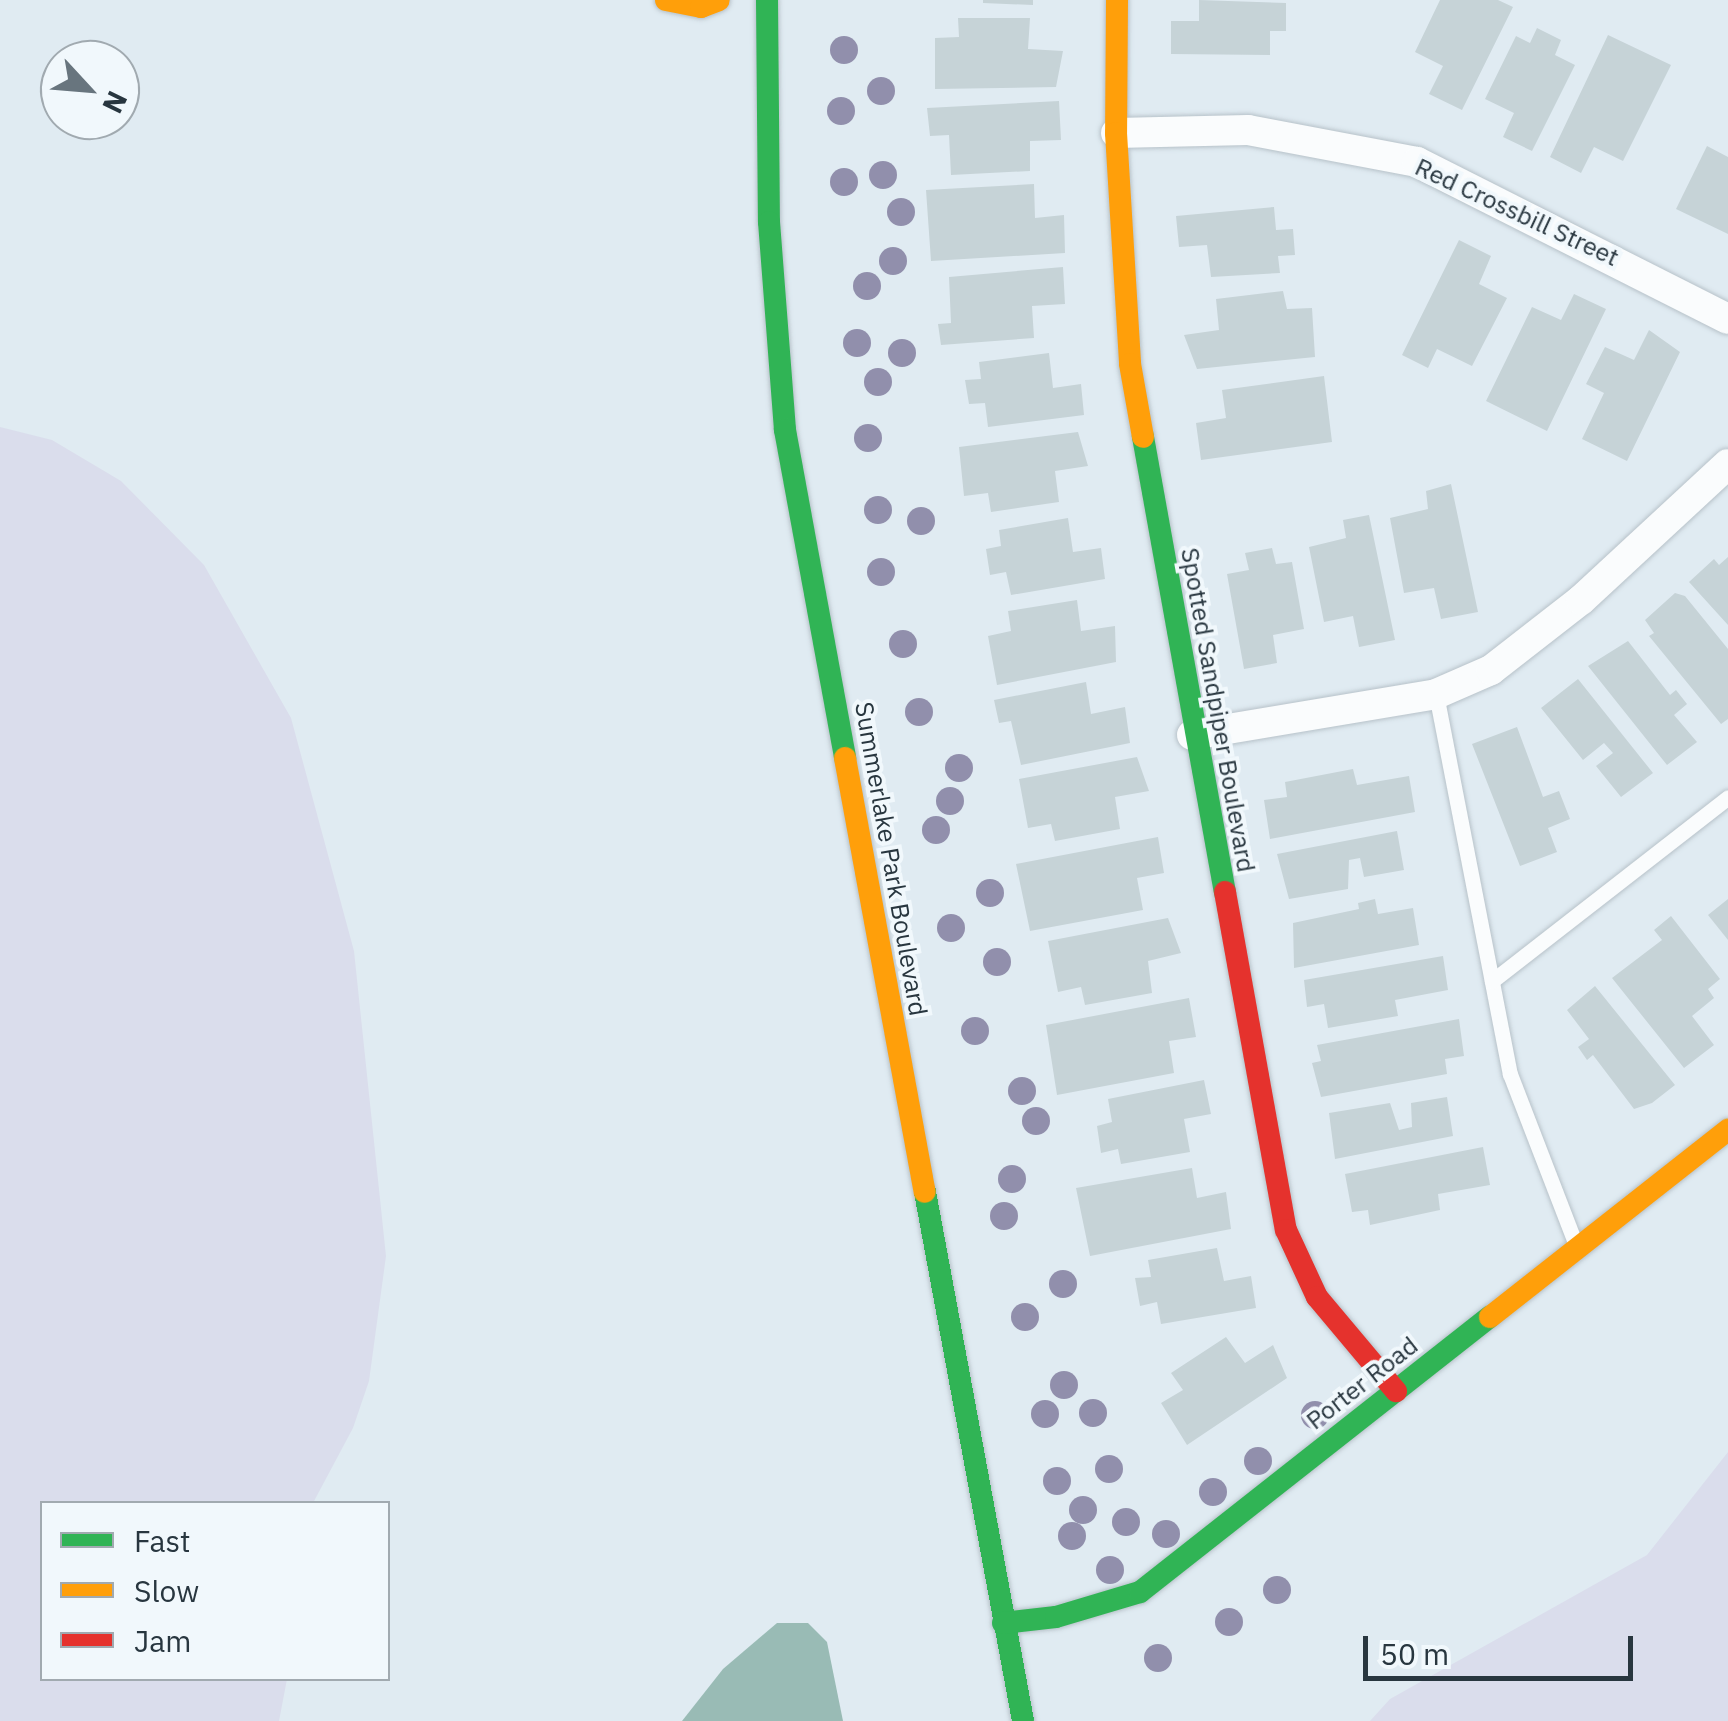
<!DOCTYPE html>
<html>
<head>
<meta charset="utf-8">
<style>
  body { margin:0 }
  #map { position:relative; width:1728px; height:1721px; overflow:hidden; background:#e0ebf2; font-family:"IBM Plex Sans",sans-serif }
  div>[style] { position:absolute }
  .green>* { inset:0; background:#daddec }
  .water>* { inset:0; background:#99bbb5 }
  .building>* { inset:0; background:#c6d3d7 }
  .roads { filter:drop-shadow(0 0 2px #b7c2c9) drop-shadow(0 0 2px #b7c2c9) }
  .lane>* { height:15px; margin:-7.5px; padding:0 7.5px; transform-origin:7.5px; border-radius:7.5px; background:#fafcfd }
  .street>* { height:30px; margin:-15px; padding:0 15px; transform-origin:15px; border-radius:15px; background:#fafcfd }
  .fast>* { height:22px; margin:-11px; padding:0 11px; transform-origin:11px; border-radius:11px; background:#30b455 }
  .slow>* { height:22px; margin:-11px; padding:0 11px; transform-origin:11px; border-radius:11px; background:#ff9f0a }
  .jam>* { height:22px; margin:-11px; padding:0 11px; transform-origin:11px; border-radius:11px; background:#e5322d }
  .trees>* { width:28px; height:28px; margin:-14px; border-radius:50%; background:#918fac }
  span { translate:-50% -50%; white-space:nowrap; text-align:center; line-height:1.15; -webkit-text-stroke:8px #f1f8fc; paint-order:stroke }
  .street-label { font-size:25px; color:#28363f }
  .legend { position:absolute; left:40px; top:1501px; width:350px; height:180px; box-sizing:border-box; background:#f1f8fc; border:2px solid #a1aab0; margin:0; padding:12px 18px; list-style:none; font-size:30px; color:#28363f }
  .legend li { display:flex; align-items:center; gap:20px; height:50px }
  .legend b { width:50px; border:2px solid #a1aab0 }
  .north { position:absolute; left:40px; top:40px; width:100px; height:100px; box-sizing:border-box; background:#f1f8fc; border:2px solid #a1aab0; border-radius:50%; rotate:116deg; font-size:28px; font-weight:700; line-height:40px; text-align:center; color:#28363f }
  .north::after { content:''; display:block; margin:auto; width:35px; height:45px; background:#68757e; clip-path:polygon(50% 0,100% 100%,50% 72%,0 100%) }
  .scale { position:absolute; left:1363px; top:1636px; width:270px; height:45px; box-sizing:border-box; border:5px solid #28363f; border-top:0; padding-left:12px; font-size:30px; line-height:35px; white-space:nowrap; color:#28363f; -webkit-text-stroke:8px #f1f8fc; paint-order:stroke }
</style>
</head>
<body>
<div id="map">
  <div class="green">
    <div style="clip-path:polygon(0 427px,52px 440px,121px 481px,204px 565px,291px 718px,354px 951px,386px 1256px,369px 1381px,353px 1428px,313px 1503px,42px 1504px,42px 1678px,287px 1679px,279px 1721px,0 1721px)"></div>
    <div style="clip-path:polygon(1728px 1452px,1728px 1721px,1370px 1721px,1390px 1699px,1647px 1555px)"></div>
  </div>
  <div class="water">
    <div style="clip-path:polygon(777px 1623px,808px 1623px,827px 1642px,843px 1721px,682px 1721px,723px 1669px)"></div>
  </div>
  <div class="building">
    <div style="clip-path:polygon(983px 0,1033px 0,1033px 5px,983px 3px)"></div>
    <div style="clip-path:polygon(1199px 0,1286px 3px,1286px 31px,1270px 31px,1270px 55px,1171px 54px,1171px 21px,1199px 21px)"></div>
    <div style="clip-path:polygon(1440px 0,1498px 0,1513px 7px,1462px 110px,1429px 94px,1443px 66px,1415px 52px)"></div>
    <div style="clip-path:polygon(958px 18px,1030px 18px,1028px 49px,1063px 51px,1056px 87px,935px 89px,935px 38px,959px 37px)"></div>
    <div style="clip-path:polygon(1537px 28px,1561px 40px,1555px 55px,1575px 65px,1532px 151px,1503px 137px,1514px 113px,1485px 99px,1516px 36px,1530px 43px)"></div>
    <div style="clip-path:polygon(1608px 35px,1671px 65px,1623px 161px,1594px 147px,1581px 173px,1550px 157px)"></div>
    <div style="clip-path:polygon(1059px 101px,1061px 140px,1030px 141px,1030px 171px,951px 175px,949px 135px,930px 136px,927px 108px)"></div>
    <div style="clip-path:polygon(1707px 146px,1728px 157px,1728px 234px,1676px 209px)"></div>
    <div style="clip-path:polygon(1034px 184px,1035px 218px,1064px 215px,1065px 253px,931px 261px,926px 190px)"></div>
    <div style="clip-path:polygon(1274px 207px,1276px 230px,1293px 229px,1295px 255px,1278px 256px,1280px 273px,1211px 277px,1207px 245px,1179px 247px,1176px 216px)"></div>
    <div style="clip-path:polygon(1459px 240px,1491px 256px,1479px 284px,1507px 298px,1472px 366px,1437px 349px,1428px 368px,1402px 355px)"></div>
    <div style="clip-path:polygon(1063px 267px,1065px 304px,1032px 306px,1034px 338px,941px 345px,938px 324px,951px 323px,949px 277px)"></div>
    <div style="clip-path:polygon(1283px 291px,1287px 309px,1312px 308px,1315px 357px,1197px 369px,1184px 335px,1219px 330px,1216px 299px)"></div>
    <div style="clip-path:polygon(1574px 294px,1606px 309px,1547px 431px,1486px 401px,1532px 307px,1561px 320px)"></div>
    <div style="clip-path:polygon(1649px 330px,1680px 352px,1627px 461px,1582px 439px,1604px 393px,1586px 384px,1605px 347px,1634px 360px)"></div>
    <div style="clip-path:polygon(1049px 353px,1053px 388px,1081px 384px,1084px 415px,988px 427px,985px 403px,969px 404px,965px 380px,981px 379px,979px 362px)"></div>
    <div style="clip-path:polygon(1324px 376px,1332px 442px,1201px 460px,1196px 423px,1226px 418px,1222px 390px)"></div>
    <div style="clip-path:polygon(1078px 432px,1088px 466px,1055px 471px,1059px 502px,991px 512px,988px 493px,964px 496px,959px 447px)"></div>
    <div style="clip-path:polygon(1451px 484px,1478px 612px,1441px 619px,1434px 588px,1404px 593px,1390px 518px,1428px 509px,1426px 491px)"></div>
    <div style="clip-path:polygon(1369px 515px,1395px 640px,1359px 647px,1353px 616px,1324px 622px,1309px 547px,1346px 538px,1343px 520px)"></div>
    <div style="clip-path:polygon(1068px 518px,1073px 552px,1101px 548px,1105px 579px,1011px 595px,1006px 572px,990px 575px,986px 549px,1001px 546px,999px 530px)"></div>
    <div style="clip-path:polygon(1272px 548px,1276px 564px,1292px 562px,1304px 629px,1273px 635px,1277px 663px,1244px 669px,1227px 574px,1249px 570px,1245px 553px)"></div>
    <div style="clip-path:polygon(1728px 557px,1728px 625px,1689px 582px,1714px 559px,1719px 565px)"></div>
    <div style="clip-path:polygon(1675px 593px,1685px 596px,1728px 649px,1728px 719px,1721px 724px,1649px 636px,1654px 633px,1645px 620px)"></div>
    <div style="clip-path:polygon(1077px 600px,1081px 631px,1115px 626px,1116px 662px,997px 685px,988px 636px,1011px 631px,1008px 611px)"></div>
    <div style="clip-path:polygon(1628px 641px,1670px 695px,1676px 690px,1687px 704px,1674px 715px,1697px 742px,1667px 765px,1588px 666px)"></div>
    <div style="clip-path:polygon(1578px 679px,1653px 773px,1621px 797px,1596px 766px,1613px 753px,1604px 743px,1583px 760px,1541px 708px)"></div>
    <div style="clip-path:polygon(1086px 682px,1091px 714px,1125px 707px,1130px 743px,1021px 765px,1011px 721px,999px 723px,994px 700px)"></div>
    <div style="clip-path:polygon(1517px 727px,1543px 797px,1559px 791px,1570px 819px,1548px 828px,1557px 852px,1520px 866px,1472px 744px)"></div>
    <div style="clip-path:polygon(1137px 757px,1149px 791px,1115px 797px,1120px 829px,1055px 841px,1051px 824px,1028px 828px,1019px 779px)"></div>
    <div style="clip-path:polygon(1353px 769px,1357px 785px,1409px 776px,1415px 812px,1270px 839px,1264px 800px,1287px 797px,1285px 782px)"></div>
    <div style="clip-path:polygon(1397px 831px,1404px 870px,1364px 877px,1360px 858px,1349px 860px,1348px 889px,1289px 899px,1277px 854px)"></div>
    <div style="clip-path:polygon(1158px 837px,1164px 873px,1137px 878px,1143px 910px,1030px 931px,1016px 864px)"></div>
    <div style="clip-path:polygon(1375px 899px,1378px 914px,1413px 908px,1419px 945px,1294px 968px,1293px 923px,1359px 909px,1358px 903px)"></div>
    <div style="clip-path:polygon(1728px 899px,1728px 940px,1708px 915px)"></div>
    <div style="clip-path:polygon(1671px 916px,1720px 979px,1708px 989px,1714px 998px,1692px 1016px,1714px 1045px,1684px 1068px,1612px 978px,1662px 940px,1654px 930px)"></div>
    <div style="clip-path:polygon(1168px 918px,1181px 953px,1148px 961px,1152px 993px,1085px 1005px,1081px 987px,1058px 992px,1048px 941px)"></div>
    <div style="clip-path:polygon(1443px 956px,1448px 990px,1395px 1000px,1398px 1016px,1328px 1028px,1324px 1004px,1307px 1007px,1304px 980px)"></div>
    <div style="clip-path:polygon(1595px 986px,1675px 1085px,1652px 1103px,1634px 1109px,1593px 1055px,1587px 1060px,1578px 1047px,1589px 1039px,1567px 1010px)"></div>
    <div style="clip-path:polygon(1189px 998px,1196px 1037px,1169px 1041px,1174px 1073px,1057px 1095px,1046px 1025px)"></div>
    <div style="clip-path:polygon(1459px 1019px,1464px 1056px,1445px 1059px,1447px 1074px,1321px 1097px,1312px 1063px,1321px 1061px,1317px 1045px)"></div>
    <div style="clip-path:polygon(1204px 1080px,1211px 1114px,1184px 1119px,1190px 1152px,1121px 1164px,1118px 1149px,1101px 1153px,1097px 1126px,1112px 1122px,1108px 1099px)"></div>
    <div style="clip-path:polygon(1447px 1097px,1453px 1136px,1335px 1159px,1329px 1113px,1390px 1103px,1399px 1130px,1412px 1127px,1411px 1103px)"></div>
    <div style="clip-path:polygon(1483px 1147px,1490px 1185px,1438px 1194px,1440px 1210px,1370px 1225px,1368px 1210px,1352px 1212px,1345px 1174px)"></div>
    <div style="clip-path:polygon(1192px 1168px,1197px 1198px,1226px 1192px,1231px 1229px,1090px 1256px,1076px 1188px)"></div>
    <div style="clip-path:polygon(1217px 1248px,1224px 1281px,1251px 1276px,1256px 1308px,1161px 1324px,1157px 1302px,1140px 1306px,1135px 1278px,1151px 1277px,1148px 1260px)"></div>
    <div style="clip-path:polygon(1226px 1337px,1245px 1363px,1273px 1345px,1287px 1378px,1187px 1445px,1161px 1403px,1183px 1390px,1171px 1373px)"></div>
  </div>
  <div class="roads">
    <div class="lane">
      <div style="left:1436px;top:694px;width:387px;rotate:79deg"></div>
      <div style="left:1510px;top:1074px;width:183px;rotate:68.9deg"></div>
      <div style="left:1492px;top:981px;width:299px;rotate:-37.9deg"></div>
    </div>
    <div class="street">
      <div style="left:1116px;top:133px;width:132px;rotate:-1.3deg"></div>
      <div style="left:1248px;top:130px;width:172px;rotate:10.7deg"></div>
      <div style="left:1417px;top:162px;width:348px;rotate:26.8deg"></div>
      <div style="left:1192px;top:735px;width:247px;rotate:-9.5deg"></div>
      <div style="left:1436px;top:694px;width:60px;rotate:-23.6deg"></div>
      <div style="left:1491px;top:670px;width:114px;rotate:-37.9deg"></div>
      <div style="left:1581px;top:600px;width:200px;rotate:-42.8deg"></div>
    </div>
    <div class="fast">
      <div style="left:767px;top:0;width:222px;rotate:89.5deg"></div>
      <div style="left:769px;top:222px;width:209px;rotate:85.6deg"></div>
      <div style="left:785px;top:430px;width:333px;rotate:79.6deg"></div>
      <div style="left:1143px;top:437px;width:462px;rotate:79.8deg"></div>
      <div style="left:925px;top:1192px;width:538px;rotate:79.5deg"></div>
      <div style="left:1003px;top:1623px;width:53px;rotate:-6.5deg"></div>
      <div style="left:1056px;top:1617px;width:88px;rotate:-16.6deg"></div>
      <div style="left:1140px;top:1592px;width:445px;rotate:-38.2deg"></div>
    </div>
    <div class="slow">
      <div style="left:666px;top:0;width:36px;rotate:11deg"></div>
      <div style="left:701px;top:7px;width:19px;rotate:-21deg"></div>
      <div style="left:1117px;top:0;width:133px;rotate:90.4deg"></div>
      <div style="left:1116px;top:133px;width:231px;rotate:86.5deg"></div>
      <div style="left:1130px;top:364px;width:74px;rotate:79.9deg"></div>
      <div style="left:845px;top:758px;width:441px;rotate:79.6deg"></div>
      <div style="left:1490px;top:1317px;width:303px;rotate:-38.2deg"></div>
    </div>
    <div class="jam">
      <div style="left:1225px;top:892px;width:343px;rotate:79.8deg"></div>
      <div style="left:1286px;top:1230px;width:74px;rotate:65.2deg"></div>
      <div style="left:1317px;top:1297px;width:123px;rotate:50deg"></div>
    </div>
  </div>
  <div class="trees">
    <div style="left:844px;top:50px"></div>
    <div style="left:881px;top:91px"></div>
    <div style="left:841px;top:111px"></div>
    <div style="left:883px;top:175px"></div>
    <div style="left:844px;top:182px"></div>
    <div style="left:901px;top:212px"></div>
    <div style="left:893px;top:261px"></div>
    <div style="left:867px;top:286px"></div>
    <div style="left:857px;top:343px"></div>
    <div style="left:902px;top:353px"></div>
    <div style="left:878px;top:382px"></div>
    <div style="left:868px;top:438px"></div>
    <div style="left:878px;top:510px"></div>
    <div style="left:921px;top:521px"></div>
    <div style="left:881px;top:572px"></div>
    <div style="left:903px;top:644px"></div>
    <div style="left:919px;top:712px"></div>
    <div style="left:959px;top:768px"></div>
    <div style="left:950px;top:801px"></div>
    <div style="left:936px;top:830px"></div>
    <div style="left:990px;top:893px"></div>
    <div style="left:951px;top:928px"></div>
    <div style="left:997px;top:962px"></div>
    <div style="left:975px;top:1031px"></div>
    <div style="left:1022px;top:1091px"></div>
    <div style="left:1036px;top:1121px"></div>
    <div style="left:1012px;top:1179px"></div>
    <div style="left:1004px;top:1216px"></div>
    <div style="left:1063px;top:1284px"></div>
    <div style="left:1025px;top:1317px"></div>
    <div style="left:1064px;top:1385px"></div>
    <div style="left:1093px;top:1413px"></div>
    <div style="left:1045px;top:1414px"></div>
    <div style="left:1315px;top:1415px"></div>
    <div style="left:1258px;top:1461px"></div>
    <div style="left:1109px;top:1469px"></div>
    <div style="left:1057px;top:1481px"></div>
    <div style="left:1213px;top:1492px"></div>
    <div style="left:1083px;top:1510px"></div>
    <div style="left:1126px;top:1522px"></div>
    <div style="left:1166px;top:1534px"></div>
    <div style="left:1072px;top:1536px"></div>
    <div style="left:1110px;top:1570px"></div>
    <div style="left:1277px;top:1590px"></div>
    <div style="left:1229px;top:1622px"></div>
    <div style="left:1158px;top:1658px"></div>
  </div>
  <div class="street-label">
    <span style="left:1517px;top:212px;rotate:25deg">Red Crossbill Street</span>
    <span style="left:1218px;top:710px;rotate:80deg">Spotted Sandpiper Boulevard</span>
    <span style="left:891px;top:859px;rotate:80deg">Summerlake Park Boulevard</span>
    <span style="left:1362px;top:1383px;rotate:-38deg">Porter Road</span>
  </div>
  <ul class="legend">
  <li><b style="height:12px;background:#30b455"></b>Fast</li>
  <li><b style="height:12px;background:#ff9f0a"></b>Slow</li>
  <li><b style="height:12px;background:#e5322d"></b>Jam</li>
  </ul>
  <div class="north">N</div>
  <div class="scale">50 m</div>
</div>
</body>
</html>
